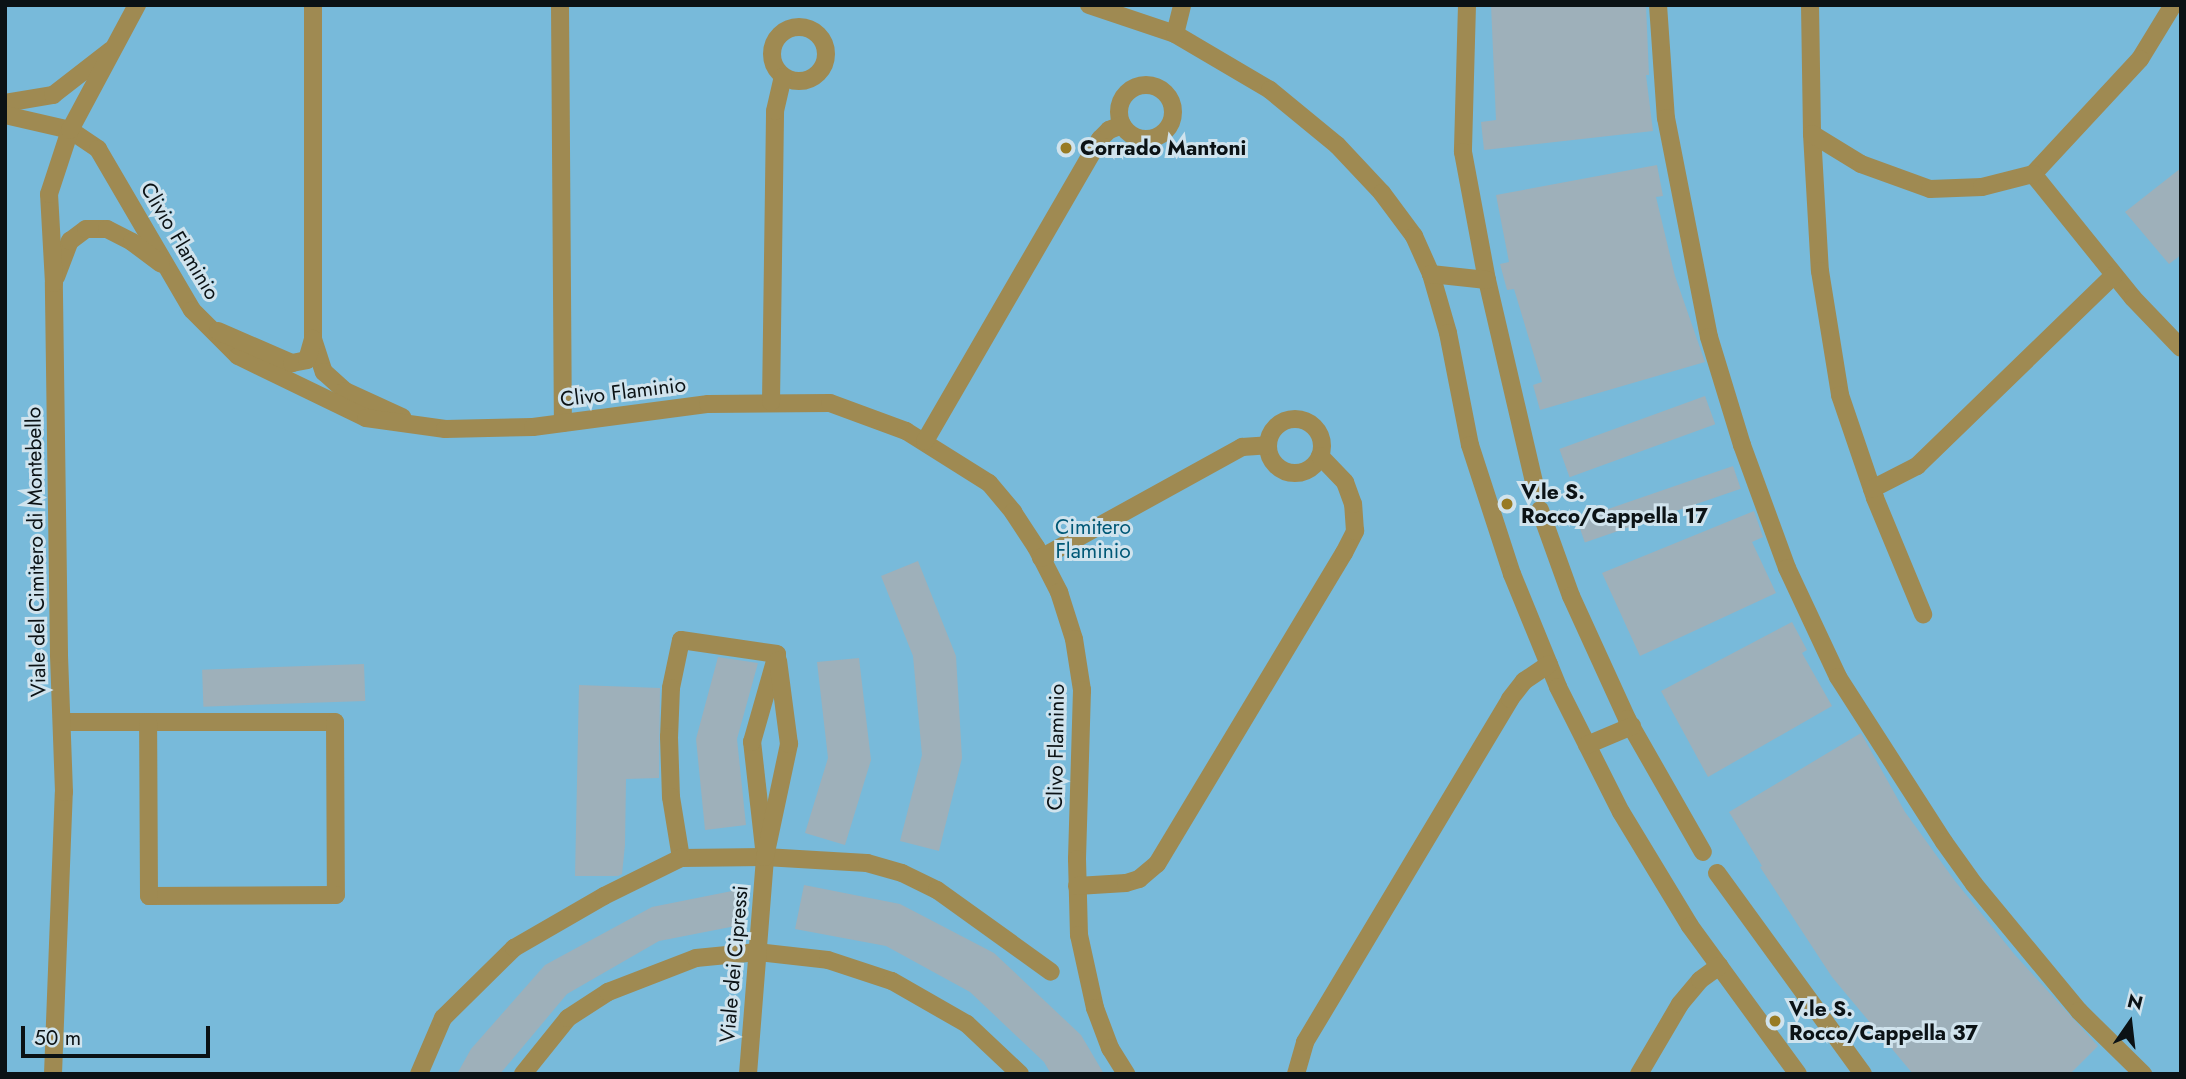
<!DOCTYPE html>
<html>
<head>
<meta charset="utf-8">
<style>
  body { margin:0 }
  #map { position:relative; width:2186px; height:1079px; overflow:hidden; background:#d0e3ed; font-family:Jost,sans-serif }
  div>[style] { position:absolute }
  .green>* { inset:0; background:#78bada; transform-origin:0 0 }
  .building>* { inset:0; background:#9eb0ba; transform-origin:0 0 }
  .minor>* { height:18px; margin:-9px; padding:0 9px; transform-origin:9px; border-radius:9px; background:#9f8a52 }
  .minor>.ring { margin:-9px; padding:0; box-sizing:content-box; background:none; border:18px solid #9f8a52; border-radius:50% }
  .dots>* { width:19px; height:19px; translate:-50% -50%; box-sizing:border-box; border:4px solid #d0e3ed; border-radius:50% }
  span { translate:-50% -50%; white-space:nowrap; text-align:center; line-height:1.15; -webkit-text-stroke:6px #d0e3ed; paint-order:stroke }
  .poi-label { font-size:21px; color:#0b1215; font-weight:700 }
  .left { translate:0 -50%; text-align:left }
  .street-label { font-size:21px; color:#0b1215 }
  .park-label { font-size:21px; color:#005876 }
  .frame { position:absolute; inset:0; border:7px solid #0b1215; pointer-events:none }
  .north { position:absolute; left:2095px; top:988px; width:70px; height:70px; -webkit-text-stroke:5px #d0e3ed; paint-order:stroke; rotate:14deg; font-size:19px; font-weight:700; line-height:28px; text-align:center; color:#0b1215 }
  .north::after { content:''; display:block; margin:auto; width:24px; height:32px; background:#0b1215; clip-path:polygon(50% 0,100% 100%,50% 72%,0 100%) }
  .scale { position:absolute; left:21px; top:1026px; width:189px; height:32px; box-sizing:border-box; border:4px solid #0b1215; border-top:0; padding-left:9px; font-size:21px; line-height:24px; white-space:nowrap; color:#0b1215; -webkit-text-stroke:5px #d0e3ed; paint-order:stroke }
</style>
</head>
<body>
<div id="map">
  <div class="green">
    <div style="left:5px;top:5px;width:2176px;height:1069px"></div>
  </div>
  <div class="building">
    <div style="clip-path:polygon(1491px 5px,1646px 5px,1649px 75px,1646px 75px,1653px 131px,1484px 150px,1481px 122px,1496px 120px)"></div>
    <div style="clip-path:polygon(1657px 165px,1663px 196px,1656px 197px,1675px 276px,1705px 362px,1540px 410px,1533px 385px,1542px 382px,1514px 289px,1507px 290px,1500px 264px,1509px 262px,1496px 195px)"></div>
    <div style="clip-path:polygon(2181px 168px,2181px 255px,2169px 264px,2125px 212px)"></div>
    <div style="left:1705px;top:396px;width:30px;height:155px;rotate:70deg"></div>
    <div style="left:1733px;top:466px;width:24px;height:165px;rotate:71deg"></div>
    <div style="clip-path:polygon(1754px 511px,1763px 537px,1752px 542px,1776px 593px,1640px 656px,1602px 573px)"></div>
    <div style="clip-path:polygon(918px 561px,956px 656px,962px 758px,939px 851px,900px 841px,922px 755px,913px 656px,881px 576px)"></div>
    <div style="clip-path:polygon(1792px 622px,1807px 650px,1802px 653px,1832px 706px,1708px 777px,1661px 691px)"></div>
    <div style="clip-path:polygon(718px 657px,758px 663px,737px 739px,746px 825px,705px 830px,696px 739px)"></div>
    <div style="clip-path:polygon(859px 658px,871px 760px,845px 845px,805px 833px,828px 758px,817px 662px)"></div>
    <div style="left:364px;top:664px;width:37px;height:162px;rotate:88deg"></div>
    <div style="clip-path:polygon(579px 685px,660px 688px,659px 778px,626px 779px,625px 845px,622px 874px,618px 876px,575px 876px)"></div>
    <div style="clip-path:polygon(1861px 733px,1905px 812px,1955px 881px,2015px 955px,2098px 1046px,2070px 1074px,1913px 1074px,1832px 977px,1760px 867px,1762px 866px,1729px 812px)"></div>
    <div style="clip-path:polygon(804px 885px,900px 904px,994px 953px,1081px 1035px,1104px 1074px,1051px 1074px,1044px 1062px,970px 992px,886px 946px,795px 929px)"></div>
    <div style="clip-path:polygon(737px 890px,746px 924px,659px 941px,567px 994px,500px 1074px,457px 1074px,471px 1049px,545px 965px,652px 907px)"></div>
  </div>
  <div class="minor">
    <div style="left:313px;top:5px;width:334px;rotate:90deg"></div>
    <div style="left:313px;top:339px;width:35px;rotate:72deg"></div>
    <div style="left:324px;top:372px;width:28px;rotate:42deg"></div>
    <div style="left:345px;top:391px;width:63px;rotate:24.5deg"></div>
    <div style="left:560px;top:5px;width:418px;rotate:89.6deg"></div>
    <div style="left:1089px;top:5px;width:91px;rotate:18.6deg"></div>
    <div style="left:1175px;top:34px;width:110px;rotate:30.5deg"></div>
    <div style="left:1270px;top:90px;width:87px;rotate:39.4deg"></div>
    <div style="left:1337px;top:145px;width:66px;rotate:46.8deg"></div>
    <div style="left:1382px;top:193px;width:54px;rotate:53.3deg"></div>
    <div style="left:1414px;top:236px;width:42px;rotate:65.9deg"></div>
    <div style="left:1431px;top:274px;width:61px;rotate:73.9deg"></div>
    <div style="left:1448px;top:333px;width:114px;rotate:78.9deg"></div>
    <div style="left:1470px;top:445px;width:136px;rotate:72deg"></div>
    <div style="left:1512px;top:574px;width:122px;rotate:67.8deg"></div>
    <div style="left:1558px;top:687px;width:140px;rotate:63.3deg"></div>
    <div style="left:1621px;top:812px;width:133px;rotate:58.8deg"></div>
    <div style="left:1690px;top:926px;width:183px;rotate:53.9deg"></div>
    <div style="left:1467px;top:5px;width:147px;rotate:91.6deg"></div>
    <div style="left:1463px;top:152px;width:130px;rotate:79.4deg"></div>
    <div style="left:1487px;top:280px;width:212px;rotate:76.9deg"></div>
    <div style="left:1658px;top:5px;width:113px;rotate:86deg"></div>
    <div style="left:1666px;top:118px;width:223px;rotate:78.9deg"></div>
    <div style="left:1709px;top:337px;width:113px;rotate:73deg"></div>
    <div style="left:1742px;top:445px;width:131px;rotate:69.9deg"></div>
    <div style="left:1787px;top:568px;width:120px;rotate:64.9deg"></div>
    <div style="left:1838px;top:677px;width:196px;rotate:57.3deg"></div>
    <div style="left:1944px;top:842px;width:52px;rotate:54.5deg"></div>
    <div style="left:1974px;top:884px;width:165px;rotate:50.4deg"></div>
    <div style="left:2079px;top:1011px;width:90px;rotate:44.5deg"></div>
    <div style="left:1810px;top:5px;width:129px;rotate:89.1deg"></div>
    <div style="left:1812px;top:134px;width:137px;rotate:86.7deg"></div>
    <div style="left:1820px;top:271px;width:126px;rotate:80.8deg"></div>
    <div style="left:1840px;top:395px;width:109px;rotate:71.2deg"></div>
    <div style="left:1875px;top:498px;width:126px;rotate:67.5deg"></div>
    <div style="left:2173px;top:5px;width:63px;rotate:121.4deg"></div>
    <div style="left:2140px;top:59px;width:157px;rotate:132.9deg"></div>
    <div style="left:2033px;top:174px;width:159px;rotate:51.1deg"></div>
    <div style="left:2133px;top:298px;width:69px;rotate:46.2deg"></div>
    <div class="ring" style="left:772px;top:27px;width:36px;height:36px"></div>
    <div style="left:1175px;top:34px;width:30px;rotate:-76deg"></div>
    <div class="ring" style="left:1119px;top:85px;width:36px;height:36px"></div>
    <div style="left:5px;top:103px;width:49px;rotate:-9.5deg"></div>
    <div style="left:53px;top:95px;width:73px;rotate:-37.8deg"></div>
    <div style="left:5px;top:115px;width:67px;rotate:13deg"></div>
    <div style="left:70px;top:130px;width:34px;rotate:34deg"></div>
    <div style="left:98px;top:149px;width:186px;rotate:59.7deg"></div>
    <div style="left:192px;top:310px;width:65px;rotate:45deg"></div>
    <div style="left:238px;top:356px;width:142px;rotate:25.8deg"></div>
    <div style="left:366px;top:418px;width:80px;rotate:7.9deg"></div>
    <div style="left:445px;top:429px;width:88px;rotate:-1.3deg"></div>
    <div style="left:533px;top:427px;width:177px;rotate:-7.5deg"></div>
    <div style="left:708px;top:404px;width:122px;rotate:-0.5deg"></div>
    <div style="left:830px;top:403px;width:81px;rotate:20.2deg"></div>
    <div style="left:906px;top:431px;width:98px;rotate:32.1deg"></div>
    <div style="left:989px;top:483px;width:38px;rotate:50deg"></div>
    <div style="left:1013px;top:512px;width:42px;rotate:56.7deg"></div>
    <div style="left:1036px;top:547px;width:51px;rotate:62.9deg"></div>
    <div style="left:1059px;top:592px;width:49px;rotate:72.3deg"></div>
    <div style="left:1074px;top:639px;width:52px;rotate:81.1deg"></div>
    <div style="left:1082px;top:690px;width:169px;rotate:91.7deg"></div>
    <div style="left:1077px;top:859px;width:76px;rotate:88.5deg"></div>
    <div style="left:1079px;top:935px;width:75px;rotate:77.6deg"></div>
    <div style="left:1095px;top:1008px;width:43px;rotate:69.4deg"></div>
    <div style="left:1110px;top:1048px;width:31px;rotate:58deg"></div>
    <div style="left:1812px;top:134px;width:57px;rotate:31.5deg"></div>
    <div style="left:1861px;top:164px;width:73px;rotate:19.9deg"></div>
    <div style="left:1930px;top:189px;width:52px;rotate:-2.2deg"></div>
    <div style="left:1982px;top:187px;width:53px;rotate:-14.3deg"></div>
    <div style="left:1431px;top:274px;width:56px;rotate:6.1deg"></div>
    <div style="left:56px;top:277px;width:39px;rotate:-69deg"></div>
    <div style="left:70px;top:241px;width:20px;rotate:-37deg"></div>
    <div style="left:86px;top:229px;width:21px"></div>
    <div style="left:107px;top:229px;width:28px;rotate:27deg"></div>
    <div style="left:132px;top:242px;width:36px;rotate:37deg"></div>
    <div style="left:218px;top:331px;width:81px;rotate:23.4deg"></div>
    <div style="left:292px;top:363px;width:15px;rotate:-11deg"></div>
    <div style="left:307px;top:360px;width:22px;rotate:-74deg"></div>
    <div style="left:771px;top:402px;width:291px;rotate:-89.2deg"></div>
    <div style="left:775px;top:111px;width:35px;rotate:-77deg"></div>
    <div class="ring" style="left:1268px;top:419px;width:36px;height:36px"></div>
    <div style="left:925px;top:441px;width:349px;rotate:-59.9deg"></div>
    <div style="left:1100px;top:139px;width:13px;rotate:-45deg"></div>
    <div style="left:1109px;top:130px;width:14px;rotate:-21deg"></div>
    <div style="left:1872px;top:489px;width:51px;rotate:-27.1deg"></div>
    <div style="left:1917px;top:466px;width:274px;rotate:-44.1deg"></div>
    <div style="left:1540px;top:510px;width:91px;rotate:70.2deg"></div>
    <div style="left:1571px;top:596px;width:135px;rotate:65.5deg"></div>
    <div style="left:1627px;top:719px;width:153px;rotate:60.3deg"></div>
    <div style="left:1041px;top:558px;width:230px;rotate:-28.9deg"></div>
    <div style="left:1242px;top:447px;width:26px;rotate:-4deg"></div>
    <div style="left:63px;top:722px;width:272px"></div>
    <div style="left:335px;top:722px;width:173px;rotate:89.7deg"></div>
    <div style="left:336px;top:895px;width:187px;rotate:179.7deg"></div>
    <div style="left:149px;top:896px;width:174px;rotate:-90.3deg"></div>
    <div style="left:1587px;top:745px;width:49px;rotate:-22.9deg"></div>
    <div style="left:765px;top:857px;width:116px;rotate:-96.4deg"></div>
    <div style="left:752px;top:742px;width:91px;rotate:-74.1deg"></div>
    <div style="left:777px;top:654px;width:97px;rotate:-171.7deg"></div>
    <div style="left:681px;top:640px;width:49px;rotate:101.8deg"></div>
    <div style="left:671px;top:688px;width:49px;rotate:92.3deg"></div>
    <div style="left:669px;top:737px;width:60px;rotate:88.1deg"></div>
    <div style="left:671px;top:797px;width:62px;rotate:80.7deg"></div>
    <div style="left:681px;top:858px;width:84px;rotate:-0.7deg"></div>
    <div style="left:765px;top:857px;width:102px;rotate:3.4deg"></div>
    <div style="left:867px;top:863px;width:36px;rotate:16deg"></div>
    <div style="left:902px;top:873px;width:39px;rotate:26deg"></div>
    <div style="left:937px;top:890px;width:140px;rotate:35.7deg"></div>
    <div style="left:1717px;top:873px;width:248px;rotate:54deg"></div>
    <div style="left:1077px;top:886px;width:49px;rotate:-3.5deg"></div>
    <div style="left:1126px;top:883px;width:14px;rotate:-17deg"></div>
    <div style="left:1139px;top:879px;width:23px;rotate:-40deg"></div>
    <div style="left:1157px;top:864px;width:363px;rotate:-59deg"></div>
    <div style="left:1344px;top:553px;width:25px;rotate:-63deg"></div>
    <div style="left:1355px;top:531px;width:27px;rotate:-94deg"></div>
    <div style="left:1353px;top:504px;width:23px;rotate:-110deg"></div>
    <div style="left:1345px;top:482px;width:36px;rotate:-134deg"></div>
    <div style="left:53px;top:1074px;width:282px;rotate:-87.8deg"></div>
    <div style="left:64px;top:792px;width:138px;rotate:-92.1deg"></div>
    <div style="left:59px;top:654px;width:371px;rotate:-90.8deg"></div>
    <div style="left:54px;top:283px;width:89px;rotate:-93.2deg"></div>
    <div style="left:49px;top:194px;width:67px;rotate:-71.8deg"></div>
    <div style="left:70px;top:130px;width:142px;rotate:-61.8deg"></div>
    <div style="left:419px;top:1074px;width:61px;rotate:-66.8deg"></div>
    <div style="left:443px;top:1018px;width:100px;rotate:-44.6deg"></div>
    <div style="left:514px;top:948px;width:104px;rotate:-30deg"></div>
    <div style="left:604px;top:896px;width:86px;rotate:-26.3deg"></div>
    <div style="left:523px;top:1074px;width:72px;rotate:-51.2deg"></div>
    <div style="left:568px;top:1018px;width:48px;rotate:-33deg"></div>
    <div style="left:608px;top:992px;width:94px;rotate:-21.1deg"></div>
    <div style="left:696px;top:958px;width:62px;rotate:-5.5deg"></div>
    <div style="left:758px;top:952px;width:70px;rotate:6.5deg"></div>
    <div style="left:828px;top:960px;width:67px;rotate:18.2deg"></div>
    <div style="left:892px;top:981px;width:86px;rotate:29.8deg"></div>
    <div style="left:967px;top:1024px;width:73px;rotate:43.3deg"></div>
    <div style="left:748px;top:1074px;width:218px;rotate:-85.5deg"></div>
    <div style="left:765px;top:857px;width:116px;rotate:-78deg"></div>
    <div style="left:789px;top:744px;width:84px;rotate:-97.5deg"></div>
    <div style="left:1296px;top:1074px;width:33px;rotate:-74deg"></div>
    <div style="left:1305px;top:1042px;width:400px;rotate:-59.1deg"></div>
    <div style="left:1510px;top:699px;width:23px;rotate:-52deg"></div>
    <div style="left:1524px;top:681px;width:30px;rotate:-34deg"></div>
    <div style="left:1639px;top:1074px;width:81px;rotate:-59.6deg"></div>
    <div style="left:1680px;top:1004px;width:31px;rotate:-50deg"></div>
    <div style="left:1700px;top:980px;width:24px;rotate:-36deg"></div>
  </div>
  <div class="dots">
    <div style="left:1066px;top:148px;background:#987b23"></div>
    <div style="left:1507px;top:504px;background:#987b23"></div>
    <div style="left:1775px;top:1021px;background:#987b23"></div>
  </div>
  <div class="poi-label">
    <span class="left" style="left:1080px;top:148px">Corrado Mantoni</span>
    <span class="left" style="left:1521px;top:504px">V.le S.<br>Rocco/Cappella 17</span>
    <span class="left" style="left:1789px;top:1021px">V.le S.<br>Rocco/Cappella 37</span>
  </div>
  <div class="street-label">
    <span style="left:180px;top:241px;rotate:59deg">Clivio Flaminio</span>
    <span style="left:623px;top:392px;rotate:-7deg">Clivo Flaminio</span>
    <span style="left:36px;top:552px;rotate:-91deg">Viale del Cimitero di Montebello</span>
    <span style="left:1056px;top:747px;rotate:-89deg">Clivo Flaminio</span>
    <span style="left:734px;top:964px;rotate:-85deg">Viale dei Cipressi</span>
  </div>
  <div class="park-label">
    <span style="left:1093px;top:539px">Cimitero<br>Flaminio</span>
  </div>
  <div class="frame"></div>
  <div class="north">N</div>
  <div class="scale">50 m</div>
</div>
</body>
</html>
